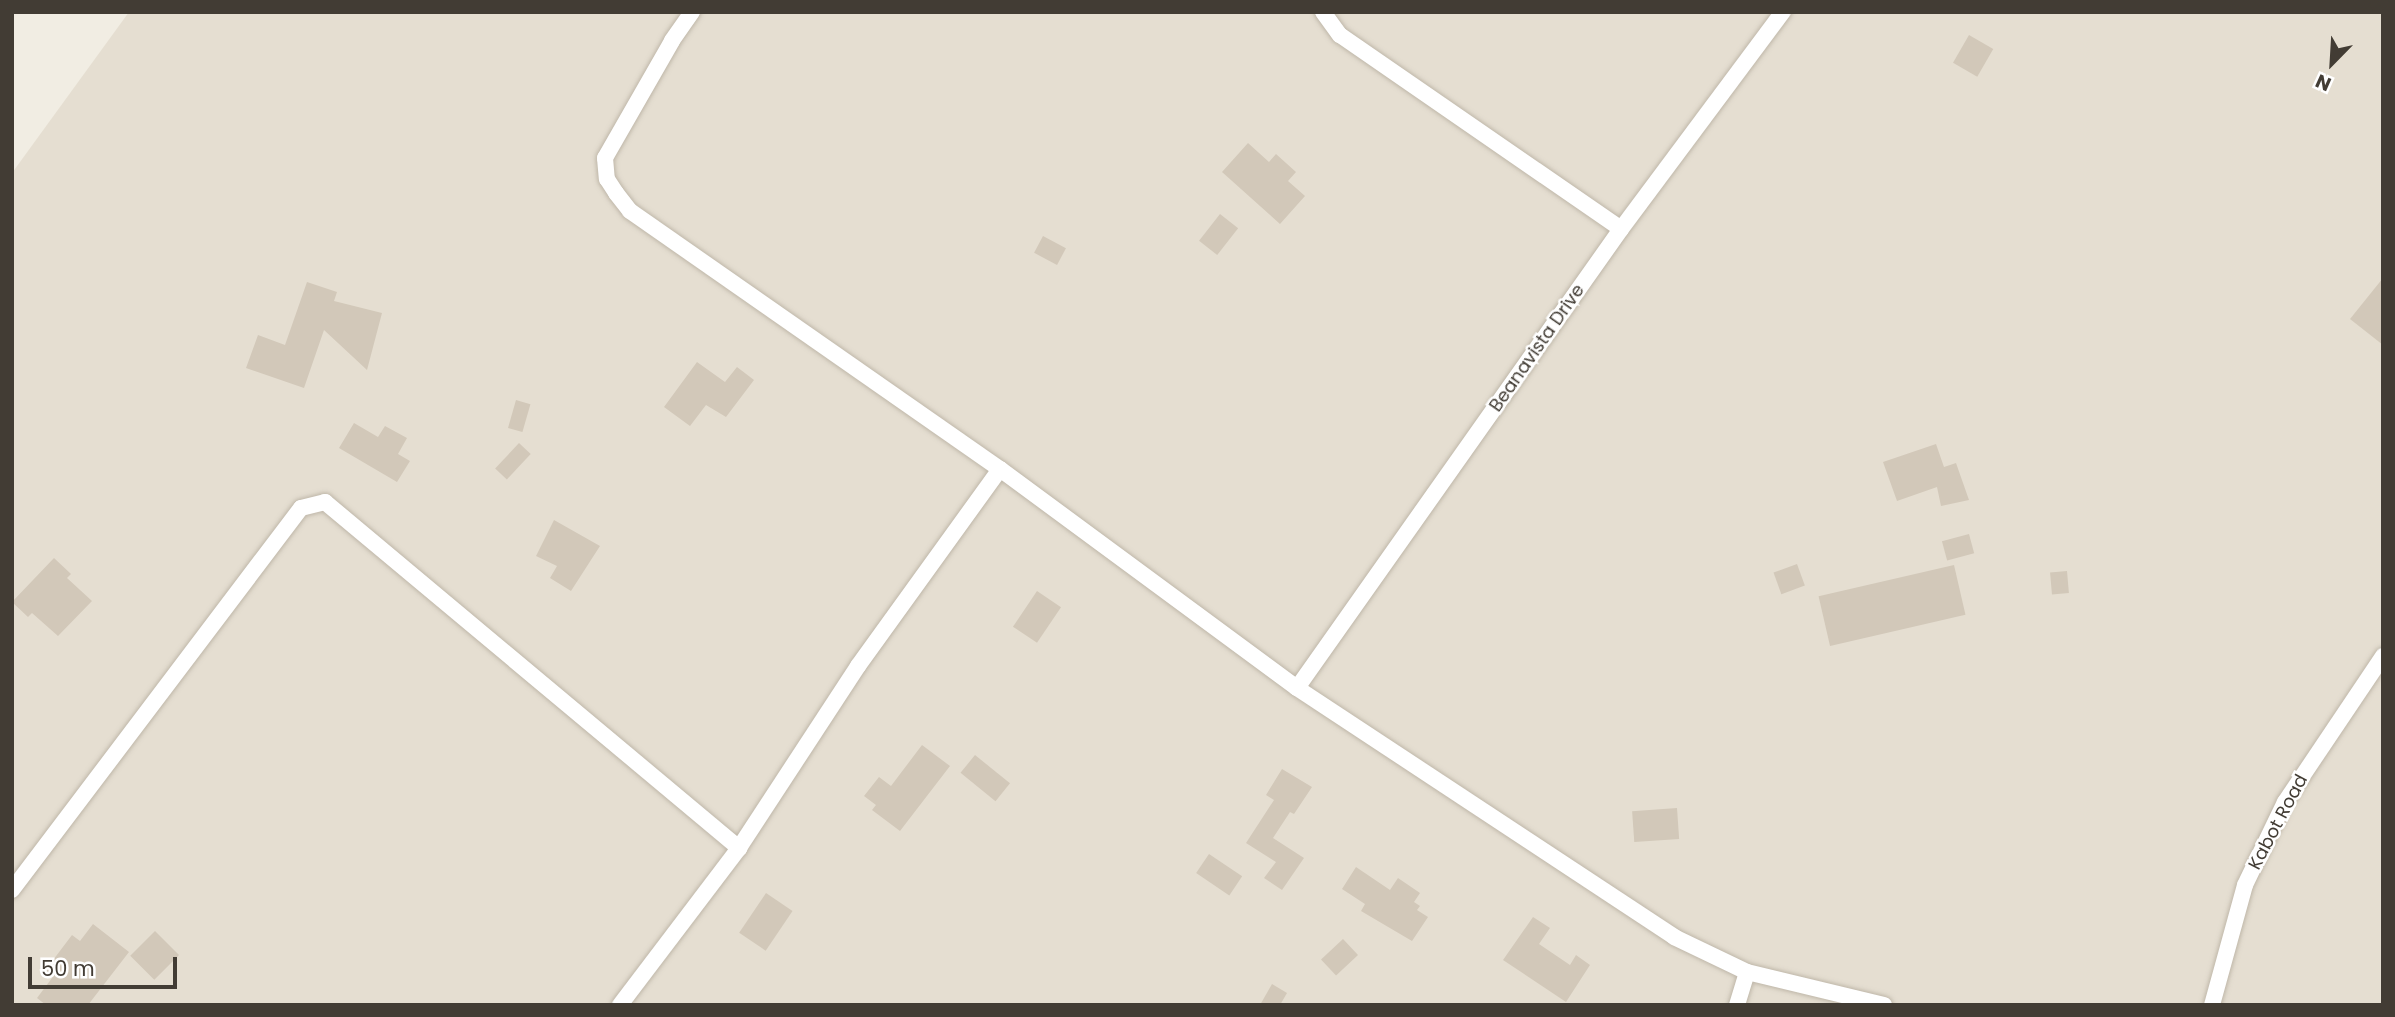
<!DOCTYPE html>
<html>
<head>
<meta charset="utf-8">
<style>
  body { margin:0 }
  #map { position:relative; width:2395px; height:1017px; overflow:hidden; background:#f1ede3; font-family:Poppins,sans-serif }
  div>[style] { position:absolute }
  .residential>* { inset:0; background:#e5ded1 }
  .building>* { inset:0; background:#d2c8b9; transform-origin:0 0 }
  .roads { filter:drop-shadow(0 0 2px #bfb7a9) drop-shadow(0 0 2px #bfb7a9) }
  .street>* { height:16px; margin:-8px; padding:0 8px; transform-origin:8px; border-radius:8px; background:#fff }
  span { translate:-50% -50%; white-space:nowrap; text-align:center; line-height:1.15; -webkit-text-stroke:5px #fff; paint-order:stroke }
  .street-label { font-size:18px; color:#423c34 }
  .frame { position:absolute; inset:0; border:14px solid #423c34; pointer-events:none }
  .north { position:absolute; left:2297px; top:28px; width:70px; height:70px; -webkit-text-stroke:5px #fff; paint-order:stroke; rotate:204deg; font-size:19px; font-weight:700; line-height:28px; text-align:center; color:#423c34 }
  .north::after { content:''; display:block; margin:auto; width:24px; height:32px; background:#423c34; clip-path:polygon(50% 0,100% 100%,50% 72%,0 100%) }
  .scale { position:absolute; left:28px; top:957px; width:149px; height:32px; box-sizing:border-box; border:4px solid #423c34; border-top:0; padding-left:9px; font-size:21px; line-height:24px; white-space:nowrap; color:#423c34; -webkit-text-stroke:5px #fff; paint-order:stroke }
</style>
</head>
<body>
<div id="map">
  <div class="residential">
    <div style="clip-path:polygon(129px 12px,2383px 12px,2383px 1005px,12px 1005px,12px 173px)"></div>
  </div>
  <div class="building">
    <div style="left:1969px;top:35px;width:28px;height:32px;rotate:30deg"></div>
    <div style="clip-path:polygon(1248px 143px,1269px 162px,1276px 154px,1296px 172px,1288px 181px,1305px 196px,1280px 224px,1222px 172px)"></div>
    <div style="left:1220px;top:214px;width:23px;height:34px;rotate:38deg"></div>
    <div style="left:1043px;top:236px;width:26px;height:19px;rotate:28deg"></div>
    <div style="clip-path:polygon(2383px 278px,2383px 345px,2350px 319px)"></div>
    <div style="clip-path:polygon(307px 282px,337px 292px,334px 301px,382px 313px,367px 370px,324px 330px,304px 388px,246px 368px,258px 335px,285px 345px)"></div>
    <div style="clip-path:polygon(697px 362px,725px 382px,737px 367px,754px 380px,726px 417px,706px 405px,690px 426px,664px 407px)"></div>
    <div style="left:516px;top:400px;width:15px;height:29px;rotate:16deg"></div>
    <div style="clip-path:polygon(354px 423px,378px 437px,385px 426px,407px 438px,398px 454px,410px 461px,397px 482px,339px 448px)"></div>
    <div style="left:519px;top:443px;width:16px;height:35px;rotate:43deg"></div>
    <div style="clip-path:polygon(1936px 444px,1944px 467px,1956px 463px,1969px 500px,1941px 506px,1937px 487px,1897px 501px,1883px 462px)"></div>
    <div style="clip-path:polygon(554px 520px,600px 546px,571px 591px,550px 578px,557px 566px,536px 556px)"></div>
    <div style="left:1969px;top:534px;width:20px;height:28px;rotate:75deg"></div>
    <div style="clip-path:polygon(54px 558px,71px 574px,67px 578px,92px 601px,58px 636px,32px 613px,28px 617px,12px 602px)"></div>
    <div style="left:1797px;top:564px;width:23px;height:25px;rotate:70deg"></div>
    <div style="left:1954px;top:565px;width:51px;height:139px;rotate:77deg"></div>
    <div style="left:2067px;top:571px;width:22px;height:17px;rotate:85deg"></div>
    <div style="left:1037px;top:591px;width:29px;height:43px;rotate:34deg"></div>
    <div style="clip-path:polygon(922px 745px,950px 766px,900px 831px,872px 810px,876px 805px,864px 796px,879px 777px,891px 786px)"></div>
    <div style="left:975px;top:755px;width:45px;height:23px;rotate:39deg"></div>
    <div style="clip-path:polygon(1282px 769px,1312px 787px,1294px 814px,1290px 812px,1273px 838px,1304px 858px,1282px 890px,1264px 878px,1276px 862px,1246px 843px,1274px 800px,1266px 795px)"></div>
    <div style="left:1677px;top:808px;width:31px;height:45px;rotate:86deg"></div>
    <div style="left:1209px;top:854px;width:40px;height:23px;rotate:34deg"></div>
    <div style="clip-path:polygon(1356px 867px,1390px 890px,1398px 878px,1420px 893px,1414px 902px,1420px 906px,1417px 910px,1428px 917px,1412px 941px,1361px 911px,1365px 904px,1342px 889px)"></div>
    <div style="left:766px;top:893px;width:32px;height:48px;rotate:34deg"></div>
    <div style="clip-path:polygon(1533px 917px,1550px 928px,1539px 944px,1570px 965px,1576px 955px,1590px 965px,1566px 1002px,1503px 960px)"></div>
    <div style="clip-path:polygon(93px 924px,129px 952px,88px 1005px,46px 1005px,37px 998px,52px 978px,44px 972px,72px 935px,80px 941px)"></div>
    <div style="left:155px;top:931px;width:34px;height:35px;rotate:45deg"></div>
    <div style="left:1343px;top:939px;width:22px;height:30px;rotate:47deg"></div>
    <div style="clip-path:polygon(1272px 984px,1287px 993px,1280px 1005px,1260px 1005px)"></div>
  </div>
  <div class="roads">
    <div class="street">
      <div style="left:692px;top:12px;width:35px;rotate:125deg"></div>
      <div style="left:672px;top:41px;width:135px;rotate:119.8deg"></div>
      <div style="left:605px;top:158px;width:21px;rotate:85deg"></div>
      <div style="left:607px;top:179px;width:17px;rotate:57deg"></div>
      <div style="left:616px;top:193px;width:23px;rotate:52deg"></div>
      <div style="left:630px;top:211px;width:451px;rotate:34.9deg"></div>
      <div style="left:1323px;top:12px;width:29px;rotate:54deg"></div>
      <div style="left:1340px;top:35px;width:341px;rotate:34.6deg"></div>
      <div style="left:1297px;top:688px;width:562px;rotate:-54.78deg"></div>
      <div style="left:1621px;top:229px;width:271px;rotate:-53.3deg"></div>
      <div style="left:12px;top:890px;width:479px;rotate:-52.9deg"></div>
      <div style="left:301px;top:508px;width:25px;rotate:-14deg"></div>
      <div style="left:325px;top:502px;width:540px;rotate:39.89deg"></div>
      <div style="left:620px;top:1005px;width:197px;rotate:-52.8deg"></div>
      <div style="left:739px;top:848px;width:217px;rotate:-56.8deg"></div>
      <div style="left:858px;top:666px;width:243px;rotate:-54.2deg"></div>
      <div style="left:1000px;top:469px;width:369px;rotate:36.4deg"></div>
      <div style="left:1297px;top:688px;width:452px;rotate:33.4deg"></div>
      <div style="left:1674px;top:937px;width:81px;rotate:25.6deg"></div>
      <div style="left:1747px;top:972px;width:141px;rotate:13.5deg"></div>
      <div style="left:1737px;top:1005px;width:34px;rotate:-73deg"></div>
      <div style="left:2212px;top:1005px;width:124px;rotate:-74.6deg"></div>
      <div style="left:2245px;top:885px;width:92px;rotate:-64.3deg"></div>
      <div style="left:2285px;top:802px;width:176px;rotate:-56.1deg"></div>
    </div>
  </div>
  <div class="street-label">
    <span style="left:1537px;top:348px;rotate:-55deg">Beanavista Drive</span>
    <span style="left:2278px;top:822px;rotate:-62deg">Kabot Road</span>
  </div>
  <div class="frame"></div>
  <div class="north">N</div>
  <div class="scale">50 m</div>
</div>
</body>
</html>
